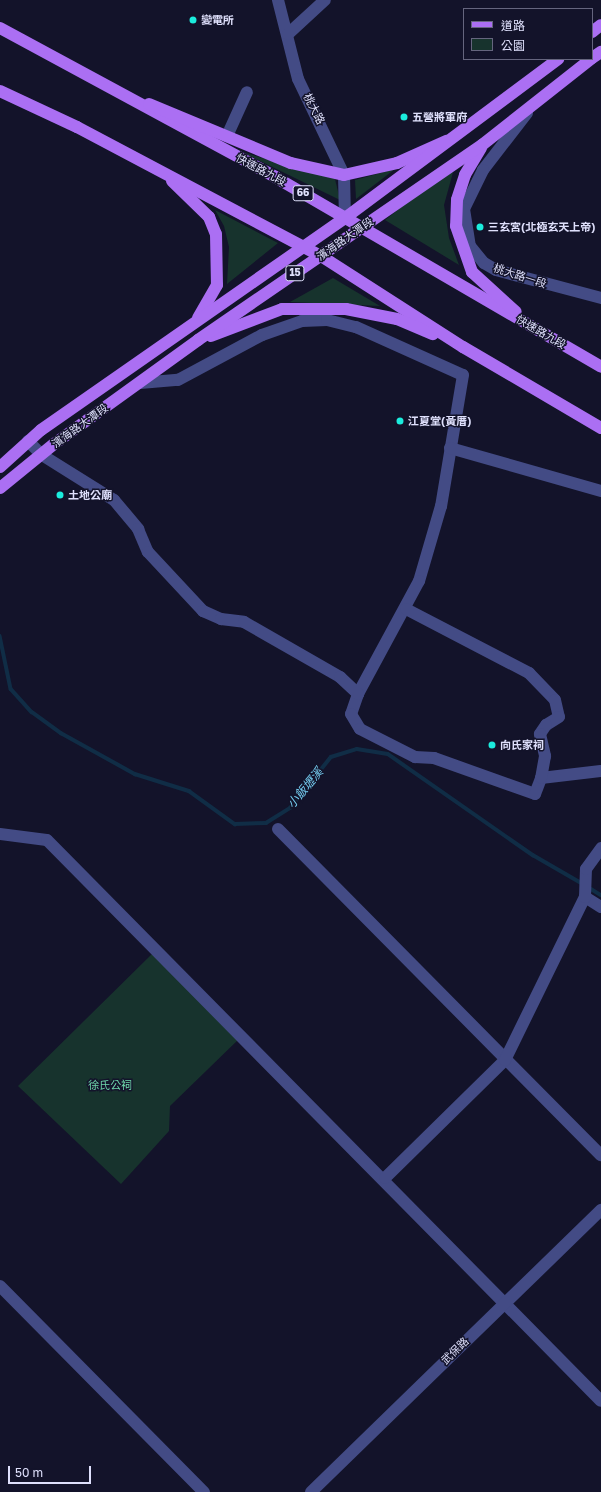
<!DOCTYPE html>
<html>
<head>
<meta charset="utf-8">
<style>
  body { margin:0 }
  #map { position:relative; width:601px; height:1492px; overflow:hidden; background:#13132a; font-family:"Golos Text","Noto Sans TC",sans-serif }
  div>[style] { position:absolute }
  .green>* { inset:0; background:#17332d }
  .stream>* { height:3.5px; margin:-1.75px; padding:0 1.75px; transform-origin:1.75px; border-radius:1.75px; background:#102d46 }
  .minor>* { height:12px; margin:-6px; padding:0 6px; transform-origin:6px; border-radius:6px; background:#434b85 }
  .major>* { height:12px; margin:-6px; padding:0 6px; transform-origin:6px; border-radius:6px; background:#ab6ff3 }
  .dots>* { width:11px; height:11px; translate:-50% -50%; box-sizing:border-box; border:2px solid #13132a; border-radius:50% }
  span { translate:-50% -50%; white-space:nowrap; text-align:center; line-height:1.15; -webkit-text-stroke:3px #13132a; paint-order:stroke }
  .shield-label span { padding:1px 3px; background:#13132a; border:1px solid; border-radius:3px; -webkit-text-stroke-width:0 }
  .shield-label { font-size:10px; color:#dfe0fc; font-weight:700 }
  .poi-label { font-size:11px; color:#dfe0fc; font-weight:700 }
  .left { translate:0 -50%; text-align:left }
  .street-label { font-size:11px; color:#dfe0fc }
  .park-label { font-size:11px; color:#6fd8ac }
  .water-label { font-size:12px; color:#76cff3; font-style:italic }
  .legend { position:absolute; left:463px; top:8px; width:130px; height:52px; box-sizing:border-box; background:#13132a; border:1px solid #65657e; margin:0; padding:5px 7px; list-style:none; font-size:12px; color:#dfe0fc }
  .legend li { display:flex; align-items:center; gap:8px; height:20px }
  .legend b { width:20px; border:1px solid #65657e }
  .scale { position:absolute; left:8px; top:1466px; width:83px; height:18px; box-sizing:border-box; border:2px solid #dfe0fc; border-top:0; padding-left:5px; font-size:12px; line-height:14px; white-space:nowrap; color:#dfe0fc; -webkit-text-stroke:3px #13132a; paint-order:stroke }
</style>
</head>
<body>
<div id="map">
  <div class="green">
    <div style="clip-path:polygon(242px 152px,335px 179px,340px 200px)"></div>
    <div style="clip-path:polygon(455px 165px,444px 205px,449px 238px,459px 265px,385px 220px)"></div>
    <div style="clip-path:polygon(395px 169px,356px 199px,355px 180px)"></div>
    <div style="clip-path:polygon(215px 210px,278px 243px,227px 284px,229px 247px,224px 226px)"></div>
    <div style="clip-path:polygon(333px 278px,380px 306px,290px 302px)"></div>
    <div style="clip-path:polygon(154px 952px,240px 1038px,170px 1106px,169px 1131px,121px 1184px,18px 1086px)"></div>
  </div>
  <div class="stream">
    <div style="left:0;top:636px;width:54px;rotate:78.3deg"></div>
    <div style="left:11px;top:689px;width:31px;rotate:48deg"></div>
    <div style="left:32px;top:712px;width:36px;rotate:36deg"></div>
    <div style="left:61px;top:733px;width:85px;rotate:29deg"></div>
    <div style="left:135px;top:774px;width:57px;rotate:17.5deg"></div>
    <div style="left:189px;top:791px;width:57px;rotate:35.7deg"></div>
    <div style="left:235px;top:824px;width:31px;rotate:-2deg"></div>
    <div style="left:266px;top:823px;width:28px;rotate:-32deg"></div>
    <div style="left:290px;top:808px;width:65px;rotate:-51.2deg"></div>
    <div style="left:331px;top:757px;width:27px;rotate:-17deg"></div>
    <div style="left:357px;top:749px;width:31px;rotate:9deg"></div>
    <div style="left:388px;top:754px;width:177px;rotate:34.9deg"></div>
    <div style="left:533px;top:855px;width:58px;rotate:30.1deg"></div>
    <div style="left:588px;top:887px;width:15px;rotate:32deg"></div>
  </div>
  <div class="minor">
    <div style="left:278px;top:0;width:81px;rotate:75.8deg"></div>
    <div style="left:298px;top:79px;width:106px;rotate:64.4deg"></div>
    <div style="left:344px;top:175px;width:43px;rotate:88.7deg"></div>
    <div style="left:288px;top:34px;width:50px;rotate:-42.6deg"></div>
    <div style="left:527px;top:113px;width:72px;rotate:127.7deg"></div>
    <div style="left:483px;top:170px;width:43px;rotate:116deg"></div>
    <div style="left:464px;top:209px;width:37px;rotate:81deg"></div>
    <div style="left:470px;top:246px;width:22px;rotate:51deg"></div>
    <div style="left:484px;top:263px;width:14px;rotate:30deg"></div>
    <div style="left:496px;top:270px;width:109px;rotate:14.9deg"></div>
    <div style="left:227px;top:136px;width:48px;rotate:-65.6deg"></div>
    <div style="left:140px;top:383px;width:38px;rotate:-5deg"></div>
    <div style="left:178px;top:380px;width:95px;rotate:-28.2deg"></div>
    <div style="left:262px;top:335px;width:42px;rotate:-19.3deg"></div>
    <div style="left:302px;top:321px;width:25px;rotate:-2deg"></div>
    <div style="left:327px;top:320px;width:30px;rotate:14deg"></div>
    <div style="left:356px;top:327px;width:117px;rotate:24.2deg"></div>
    <div style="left:463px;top:375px;width:133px;rotate:99.5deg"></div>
    <div style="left:441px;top:506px;width:78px;rotate:106.3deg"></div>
    <div style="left:419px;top:581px;width:128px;rotate:118.4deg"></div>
    <div style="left:358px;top:694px;width:21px;rotate:109deg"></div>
    <div style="left:351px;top:714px;width:17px;rotate:59deg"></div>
    <div style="left:360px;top:729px;width:62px;rotate:27deg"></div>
    <div style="left:415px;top:757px;width:19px;rotate:3deg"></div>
    <div style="left:434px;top:758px;width:107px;rotate:19.6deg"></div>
    <div style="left:535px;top:794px;width:17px;rotate:-69deg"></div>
    <div style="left:541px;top:778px;width:60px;rotate:-6.7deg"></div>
    <div style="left:28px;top:441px;width:20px;rotate:45deg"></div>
    <div style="left:42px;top:455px;width:85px;rotate:32deg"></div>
    <div style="left:114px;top:500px;width:38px;rotate:50deg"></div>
    <div style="left:138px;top:529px;width:25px;rotate:67deg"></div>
    <div style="left:148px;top:552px;width:81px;rotate:47deg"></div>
    <div style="left:203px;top:611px;width:20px;rotate:24deg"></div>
    <div style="left:221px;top:619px;width:23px;rotate:7deg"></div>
    <div style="left:244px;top:622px;width:111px;rotate:29.8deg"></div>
    <div style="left:340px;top:677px;width:25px;rotate:43deg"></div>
    <div style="left:450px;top:448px;width:157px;rotate:15.9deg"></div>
    <div style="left:406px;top:609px;width:139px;rotate:27.5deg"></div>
    <div style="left:529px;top:673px;width:37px;rotate:46deg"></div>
    <div style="left:555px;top:700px;width:17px;rotate:77deg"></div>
    <div style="left:559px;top:717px;width:15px;rotate:148deg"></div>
    <div style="left:546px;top:725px;width:11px;rotate:124deg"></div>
    <div style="left:540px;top:734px;width:23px;rotate:77deg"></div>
    <div style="left:545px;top:756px;width:22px;rotate:100deg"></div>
    <div style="left:278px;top:829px;width:459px;rotate:45.3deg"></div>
    <div style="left:0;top:834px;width:47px;rotate:7.3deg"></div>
    <div style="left:47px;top:840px;width:788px;rotate:45.36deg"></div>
    <div style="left:585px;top:897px;width:19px;rotate:32deg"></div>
    <div style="left:385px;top:1178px;width:168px;rotate:-44.5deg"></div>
    <div style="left:505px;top:1060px;width:182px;rotate:-63.9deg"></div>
    <div style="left:585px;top:897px;width:28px;rotate:-88deg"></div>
    <div style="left:586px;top:869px;width:26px;rotate:-54deg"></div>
    <div style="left:0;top:1286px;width:290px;rotate:45.3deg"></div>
    <div style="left:311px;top:1492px;width:405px;rotate:-44.2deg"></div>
  </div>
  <div class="major">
    <div style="left:0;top:28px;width:313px;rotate:28.4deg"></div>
    <div style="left:275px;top:177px;width:377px;rotate:30.2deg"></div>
    <div style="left:592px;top:32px;width:11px;rotate:-38deg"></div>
    <div style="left:592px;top:58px;width:11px;rotate:-34deg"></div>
    <div style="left:0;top:91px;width:85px;rotate:25.1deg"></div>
    <div style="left:77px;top:127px;width:276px;rotate:27.9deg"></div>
    <div style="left:321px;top:256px;width:169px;rotate:32.7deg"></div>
    <div style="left:463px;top:347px;width:160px;rotate:30.4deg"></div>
    <div style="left:149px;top:104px;width:154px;rotate:22.6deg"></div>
    <div style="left:291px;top:163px;width:54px;rotate:12.8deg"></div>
    <div style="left:344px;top:175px;width:54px;rotate:-12.8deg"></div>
    <div style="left:397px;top:163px;width:54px;rotate:-24.2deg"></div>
    <div style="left:481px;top:148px;width:31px;rotate:121deg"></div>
    <div style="left:465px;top:175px;width:26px;rotate:108deg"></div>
    <div style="left:457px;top:200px;width:26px;rotate:92deg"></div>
    <div style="left:456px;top:226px;width:49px;rotate:70.8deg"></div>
    <div style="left:472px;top:272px;width:59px;rotate:42.3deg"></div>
    <div style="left:172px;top:181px;width:52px;rotate:44.2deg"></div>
    <div style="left:209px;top:217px;width:18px;rotate:68deg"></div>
    <div style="left:216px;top:234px;width:51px;rotate:88.9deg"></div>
    <div style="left:217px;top:285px;width:38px;rotate:120deg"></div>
    <div style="left:211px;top:336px;width:76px;rotate:-20.8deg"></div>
    <div style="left:282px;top:309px;width:64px"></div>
    <div style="left:346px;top:309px;width:52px;rotate:11.1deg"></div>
    <div style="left:397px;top:319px;width:39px;rotate:23deg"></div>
    <div style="left:0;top:467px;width:55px;rotate:-42.1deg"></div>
    <div style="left:41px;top:430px;width:371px;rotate:-34.9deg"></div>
    <div style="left:345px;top:218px;width:266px;rotate:-36.7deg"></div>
    <div style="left:0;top:488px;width:70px;rotate:-39.2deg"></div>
    <div style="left:54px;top:444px;width:178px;rotate:-35.8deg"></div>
    <div style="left:198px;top:340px;width:345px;rotate:-34.5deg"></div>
    <div style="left:482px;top:145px;width:139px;rotate:-38.3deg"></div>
  </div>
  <div class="dots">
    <div style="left:193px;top:20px;background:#1becdd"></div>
    <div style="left:404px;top:117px;background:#1becdd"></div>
    <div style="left:480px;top:227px;background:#1becdd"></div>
    <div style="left:400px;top:421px;background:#1becdd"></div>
    <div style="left:60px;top:495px;background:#1becdd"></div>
    <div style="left:492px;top:745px;background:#1becdd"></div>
  </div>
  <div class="shield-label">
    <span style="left:303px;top:193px">66</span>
    <span style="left:295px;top:273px">15</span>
  </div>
  <div class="poi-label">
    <span class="left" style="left:201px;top:20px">變電所</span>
    <span class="left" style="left:412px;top:117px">五營將軍府</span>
    <span class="left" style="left:488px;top:227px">三玄宮(北極玄天上帝)</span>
    <span class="left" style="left:408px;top:421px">江夏堂(黃厝)</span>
    <span class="left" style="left:68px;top:495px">土地公廟</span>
    <span class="left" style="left:500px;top:745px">向氏家祠</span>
  </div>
  <div class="street-label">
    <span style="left:314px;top:109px;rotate:63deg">桃大路</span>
    <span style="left:261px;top:170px;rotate:28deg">快速路九段</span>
    <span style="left:345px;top:239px;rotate:-35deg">濱海路大潭段</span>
    <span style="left:520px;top:276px;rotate:18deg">桃大路一段</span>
    <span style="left:541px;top:332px;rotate:30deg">快速路九段</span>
    <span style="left:80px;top:426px;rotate:-36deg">濱海路大潭段</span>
    <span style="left:455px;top:1351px;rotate:-44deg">武保路</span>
  </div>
  <div class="park-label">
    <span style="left:110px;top:1085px">徐氏公祠</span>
  </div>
  <div class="water-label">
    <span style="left:305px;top:788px;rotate:-50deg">小飯壢溪</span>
  </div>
  <ul class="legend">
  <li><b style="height:5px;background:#ab6ff3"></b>道路</li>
  <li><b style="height:11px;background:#17332d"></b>公園</li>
  </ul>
  <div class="scale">50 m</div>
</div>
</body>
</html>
